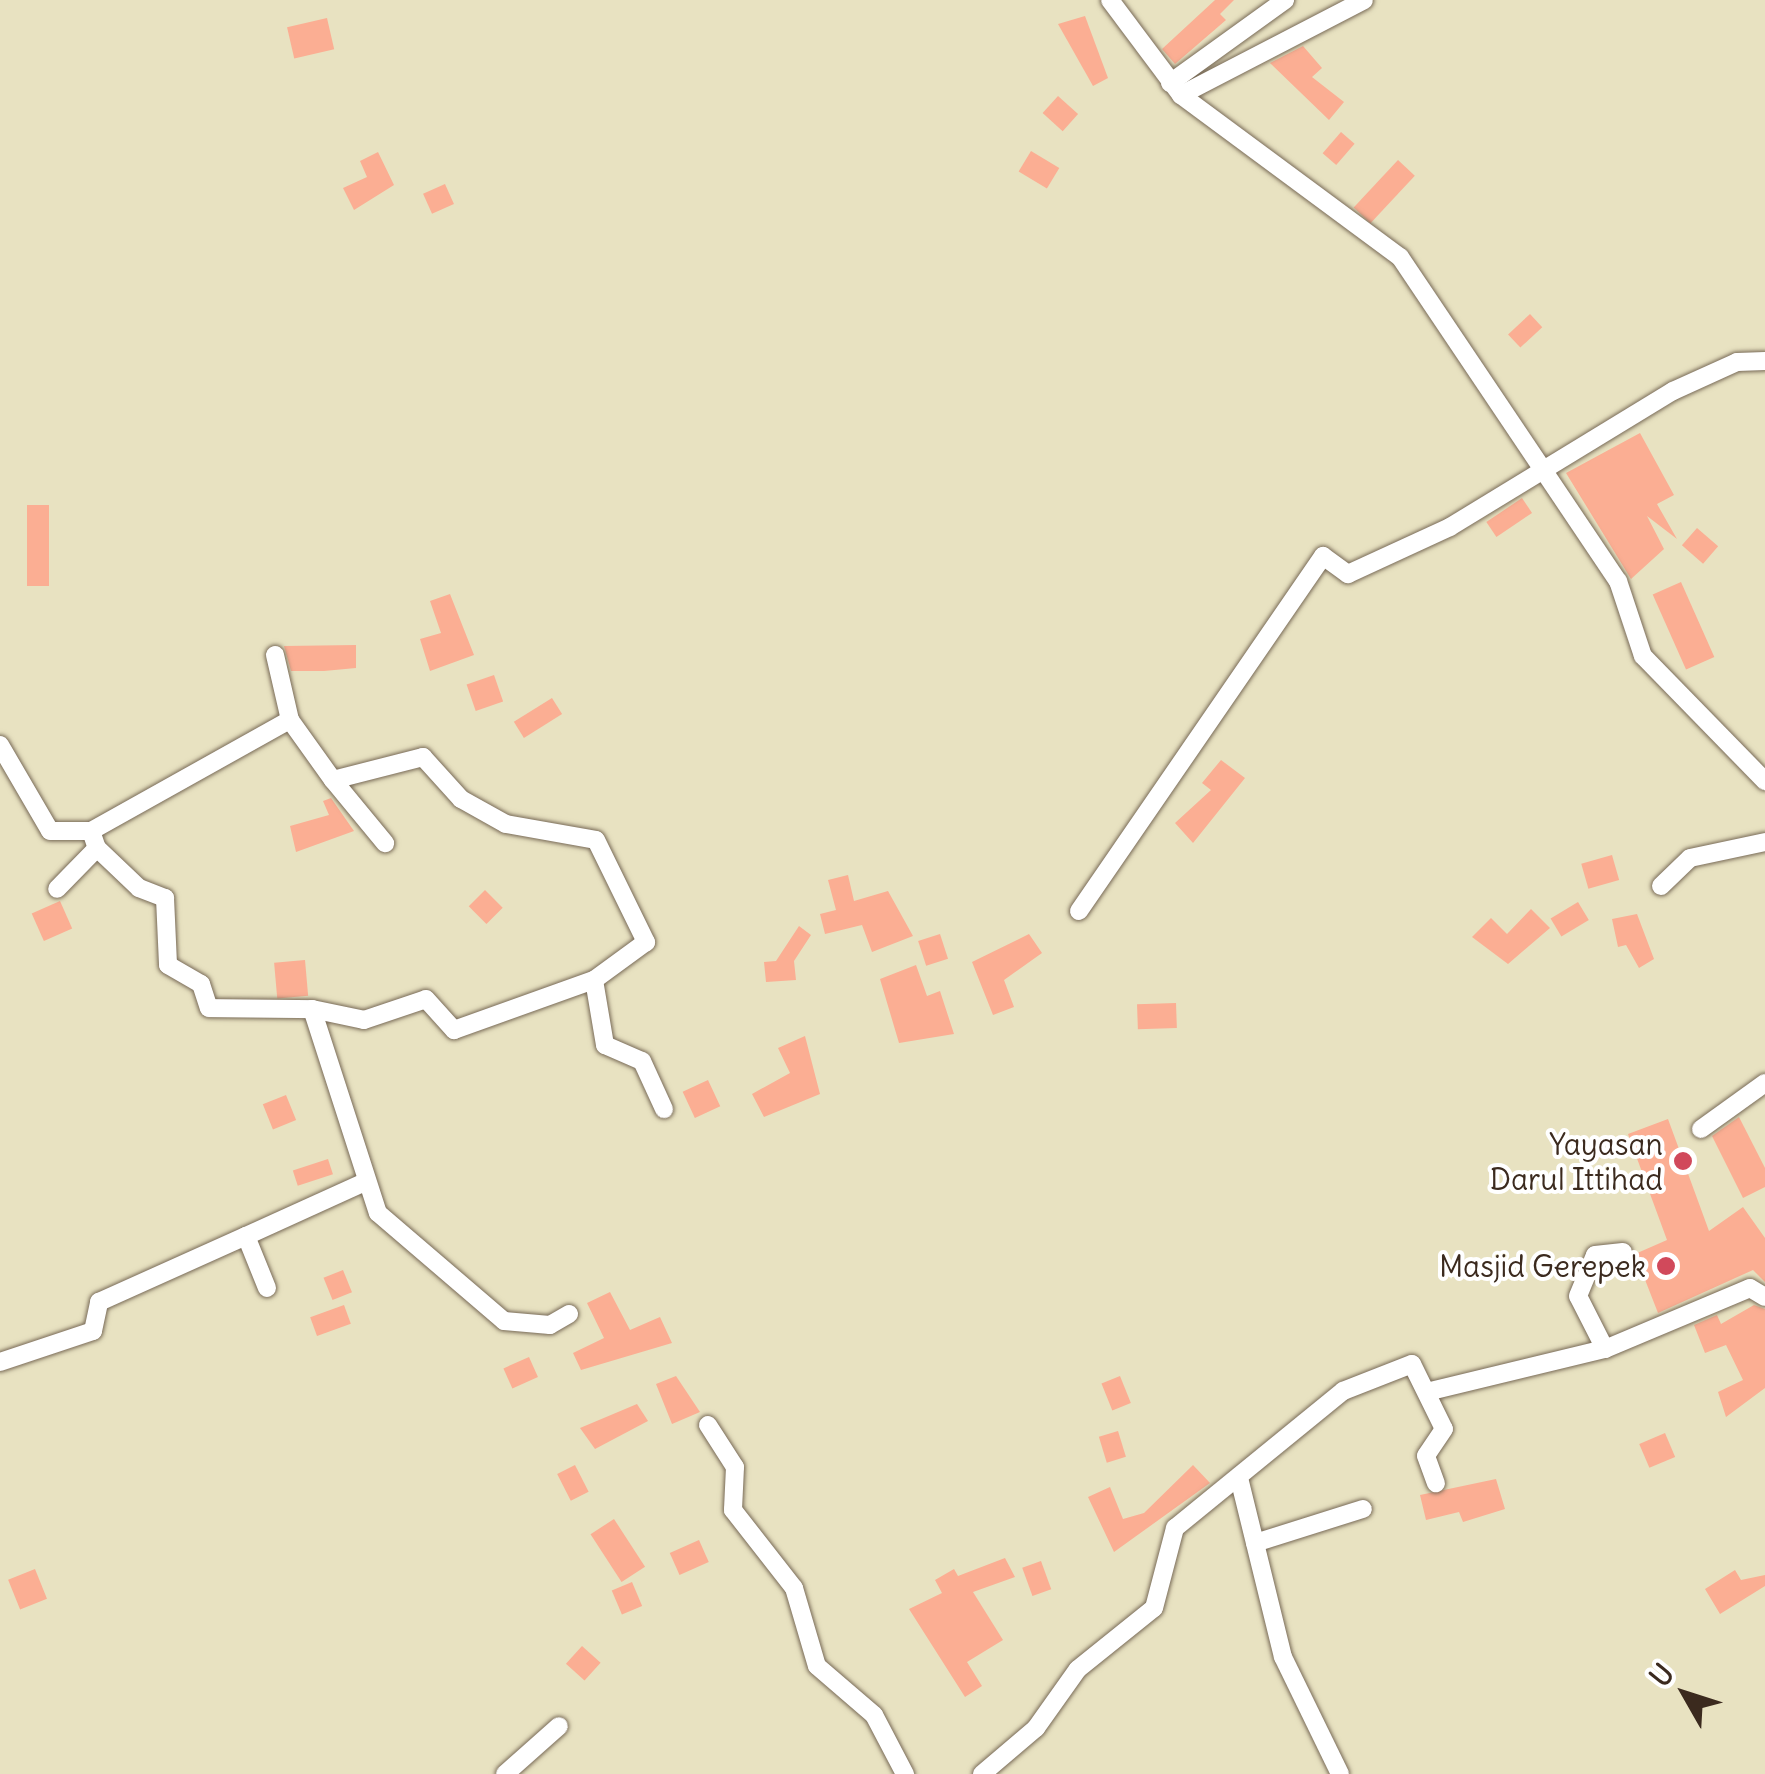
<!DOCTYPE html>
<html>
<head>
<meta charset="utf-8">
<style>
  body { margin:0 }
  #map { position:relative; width:1765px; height:1774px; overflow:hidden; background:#e8e2c1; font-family:Delius,sans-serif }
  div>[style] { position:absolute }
  .building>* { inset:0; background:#fbae93; transform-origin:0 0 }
  .roads { filter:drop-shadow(0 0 2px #786a57) drop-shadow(0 0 2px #786a57) }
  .minor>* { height:18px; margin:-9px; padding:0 9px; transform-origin:9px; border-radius:9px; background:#fff }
  .dots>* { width:28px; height:28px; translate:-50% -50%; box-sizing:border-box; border:5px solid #fff; border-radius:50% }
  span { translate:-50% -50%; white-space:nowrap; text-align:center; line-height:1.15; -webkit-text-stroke:8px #fff; paint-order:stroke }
  .poi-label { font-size:30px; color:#3b2a1e }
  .right { translate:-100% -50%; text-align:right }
  .north { position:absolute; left:1635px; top:1644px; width:100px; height:100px; -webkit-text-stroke:8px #fff; paint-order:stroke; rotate:309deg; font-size:28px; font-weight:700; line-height:40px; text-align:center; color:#3b2a1e }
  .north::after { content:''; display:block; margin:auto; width:35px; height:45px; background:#3b2a1e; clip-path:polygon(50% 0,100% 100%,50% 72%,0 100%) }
</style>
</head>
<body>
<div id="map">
  <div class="building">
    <div style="clip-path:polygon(1215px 0,1234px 0,1220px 14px,1226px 20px,1175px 64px,1162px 49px)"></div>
    <div style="clip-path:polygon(1085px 16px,1108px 78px,1093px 86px,1058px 24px)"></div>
    <div style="left:327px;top:18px;width:32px;height:41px;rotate:77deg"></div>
    <div style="clip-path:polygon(1303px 46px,1322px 68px,1312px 77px,1344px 102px,1329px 120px,1270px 63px)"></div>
    <div style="left:1058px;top:96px;width:27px;height:23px;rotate:42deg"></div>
    <div style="left:1341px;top:132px;width:18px;height:28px;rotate:41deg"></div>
    <div style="left:1031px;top:151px;width:33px;height:24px;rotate:31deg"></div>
    <div style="clip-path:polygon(378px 152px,394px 185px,354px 210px,343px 188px,367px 177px,360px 161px)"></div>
    <div style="left:1398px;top:160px;width:23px;height:65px;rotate:43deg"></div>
    <div style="left:445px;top:184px;width:22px;height:24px;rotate:66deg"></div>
    <div style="left:1530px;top:314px;width:18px;height:30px;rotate:47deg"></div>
    <div style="clip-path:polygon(1640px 433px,1674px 495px,1657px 504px,1677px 539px,1647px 516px,1664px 549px,1631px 579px,1566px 473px)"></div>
    <div style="left:1522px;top:498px;width:18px;height:43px;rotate:56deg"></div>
    <div style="left:27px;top:505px;width:22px;height:81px"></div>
    <div style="left:1697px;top:528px;width:28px;height:23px;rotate:41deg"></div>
    <div style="left:1681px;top:582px;width:82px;height:31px;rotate:66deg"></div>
    <div style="clip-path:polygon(450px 594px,474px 655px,430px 671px,420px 639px,441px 633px,430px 601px)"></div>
    <div style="clip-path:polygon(356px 645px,356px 668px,324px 671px,291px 671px,284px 646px)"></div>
    <div style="left:494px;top:675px;width:28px;height:29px;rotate:71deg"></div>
    <div style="left:552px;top:698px;width:19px;height:45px;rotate:58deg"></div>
    <div style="clip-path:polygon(1221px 760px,1245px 778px,1193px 843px,1175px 823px,1211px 790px,1202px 783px)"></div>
    <div style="clip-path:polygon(331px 798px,354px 831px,296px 852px,290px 826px,329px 815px,323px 801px)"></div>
    <div style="left:1612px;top:855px;width:26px;height:32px;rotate:74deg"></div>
    <div style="clip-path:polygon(848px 875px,854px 901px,888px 891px,913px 936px,872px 952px,862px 925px,825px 934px,820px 914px,836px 910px,828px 880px)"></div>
    <div style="left:485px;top:890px;width:25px;height:23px;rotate:45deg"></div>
    <div style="left:60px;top:901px;width:30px;height:31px;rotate:66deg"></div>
    <div style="left:1578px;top:902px;width:21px;height:32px;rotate:59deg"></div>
    <div style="clip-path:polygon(1531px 909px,1550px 928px,1508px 964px,1472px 937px,1491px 918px,1507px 934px)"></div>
    <div style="clip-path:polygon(1637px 914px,1654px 959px,1639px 968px,1626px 945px,1618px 947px,1612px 919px)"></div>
    <div style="clip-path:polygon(799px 926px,811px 935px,794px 961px,796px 980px,766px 982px,764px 962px,776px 961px)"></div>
    <div style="left:940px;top:934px;width:26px;height:23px;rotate:72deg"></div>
    <div style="clip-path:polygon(1029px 934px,1042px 953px,1004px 980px,1014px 1007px,993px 1015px,972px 962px)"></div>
    <div style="left:305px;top:960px;width:36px;height:31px;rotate:85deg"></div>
    <div style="clip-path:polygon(916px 965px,927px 996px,940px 991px,954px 1034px,899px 1043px,880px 979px)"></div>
    <div style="left:1176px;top:1003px;width:25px;height:39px;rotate:88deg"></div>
    <div style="clip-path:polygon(805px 1036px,820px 1094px,764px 1117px,752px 1094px,790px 1073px,778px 1048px)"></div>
    <div style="left:708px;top:1080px;width:29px;height:28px;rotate:65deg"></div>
    <div style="left:286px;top:1095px;width:27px;height:25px;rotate:68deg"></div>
    <div style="clip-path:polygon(1739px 1117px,1765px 1168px,1765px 1187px,1743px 1198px,1712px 1136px)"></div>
    <div style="clip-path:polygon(1668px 1119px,1709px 1231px,1743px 1207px,1765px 1238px,1765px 1282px,1753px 1270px,1658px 1313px,1635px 1254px,1667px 1240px,1628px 1134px)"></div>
    <div style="left:328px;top:1159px;width:16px;height:37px;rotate:72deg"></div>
    <div style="left:343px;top:1270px;width:24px;height:21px;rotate:68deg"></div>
    <div style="clip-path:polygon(610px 1292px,630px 1330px,660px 1317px,672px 1343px,581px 1370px,573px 1353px,604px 1338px,587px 1303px)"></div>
    <div style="left:344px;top:1305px;width:20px;height:36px;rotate:70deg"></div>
    <div style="clip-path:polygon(1754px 1305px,1765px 1309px,1765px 1388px,1726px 1417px,1718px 1392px,1743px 1380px,1726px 1345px,1705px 1353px,1694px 1325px,1717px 1315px,1721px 1324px)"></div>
    <div style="left:529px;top:1357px;width:22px;height:28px;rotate:66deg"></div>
    <div style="clip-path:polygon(676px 1376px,700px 1412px,672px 1424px,656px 1384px)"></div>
    <div style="left:1120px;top:1376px;width:29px;height:20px;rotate:68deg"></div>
    <div style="clip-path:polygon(637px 1404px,648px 1421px,595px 1449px,580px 1428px)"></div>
    <div style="left:1118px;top:1431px;width:27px;height:20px;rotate:73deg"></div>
    <div style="left:1665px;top:1433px;width:26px;height:28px;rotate:67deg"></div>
    <div style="left:575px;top:1465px;width:30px;height:20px;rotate:63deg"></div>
    <div style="clip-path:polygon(1193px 1465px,1210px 1483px,1114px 1552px,1088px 1497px,1110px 1487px,1123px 1519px,1144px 1513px)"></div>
    <div style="clip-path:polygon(1496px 1479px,1505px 1509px,1463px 1522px,1459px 1512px,1426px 1520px,1420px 1495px)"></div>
    <div style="left:614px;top:1519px;width:57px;height:28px;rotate:57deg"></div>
    <div style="left:699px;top:1540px;width:24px;height:32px;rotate:66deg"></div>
    <div style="clip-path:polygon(1005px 1558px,1015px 1577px,973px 1592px,1003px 1640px,967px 1662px,982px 1686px,965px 1697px,909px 1609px,942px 1593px,935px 1580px,954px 1569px,958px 1576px)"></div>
    <div style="left:1041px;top:1561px;width:30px;height:20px;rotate:70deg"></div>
    <div style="left:35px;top:1569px;width:32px;height:29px;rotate:68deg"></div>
    <div style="clip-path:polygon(1735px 1570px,1741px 1580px,1765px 1575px,1765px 1586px,1720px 1614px,1705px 1589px)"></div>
    <div style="left:632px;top:1582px;width:26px;height:22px;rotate:67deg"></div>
    <div style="left:582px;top:1646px;width:25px;height:24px;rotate:42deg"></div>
  </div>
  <div class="roads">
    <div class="minor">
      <div style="left:1110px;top:0;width:119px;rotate:53.2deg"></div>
      <div style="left:1181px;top:95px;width:272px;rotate:36.5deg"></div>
      <div style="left:1400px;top:257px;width:391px;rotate:56.1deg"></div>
      <div style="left:1618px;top:581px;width:79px;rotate:71.6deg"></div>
      <div style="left:1643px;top:656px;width:175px;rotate:45.7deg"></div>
      <div style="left:1170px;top:83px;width:142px;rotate:-35.8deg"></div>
      <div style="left:1181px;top:95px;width:206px;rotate:-27.4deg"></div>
      <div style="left:275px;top:655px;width:67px;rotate:77deg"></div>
      <div style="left:290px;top:720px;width:74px;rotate:54.4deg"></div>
      <div style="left:333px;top:780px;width:93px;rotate:-14.3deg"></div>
      <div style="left:423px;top:757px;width:57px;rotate:47.9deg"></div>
      <div style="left:461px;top:799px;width:51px;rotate:29.1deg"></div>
      <div style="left:506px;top:824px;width:91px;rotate:10.1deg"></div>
      <div style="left:596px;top:840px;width:114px;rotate:63.9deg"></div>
      <div style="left:646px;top:942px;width:64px;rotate:143.8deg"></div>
      <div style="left:0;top:745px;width:99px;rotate:59.8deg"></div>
      <div style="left:50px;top:831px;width:41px"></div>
      <div style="left:91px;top:831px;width:18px;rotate:71deg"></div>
      <div style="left:97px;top:848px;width:57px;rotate:134.3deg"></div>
      <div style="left:333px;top:780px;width:82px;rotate:50.5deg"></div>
      <div style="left:91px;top:831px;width:228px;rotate:-29.2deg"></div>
      <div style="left:97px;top:848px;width:58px;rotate:43.6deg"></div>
      <div style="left:139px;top:888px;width:28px;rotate:21deg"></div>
      <div style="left:165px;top:898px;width:67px;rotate:87.4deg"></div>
      <div style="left:168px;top:965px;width:38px;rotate:30deg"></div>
      <div style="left:201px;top:984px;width:25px;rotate:72deg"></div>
      <div style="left:209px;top:1008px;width:103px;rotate:0.6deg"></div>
      <div style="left:312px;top:1009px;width:214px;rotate:72.1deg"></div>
      <div style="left:378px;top:1213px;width:166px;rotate:40.6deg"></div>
      <div style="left:504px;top:1321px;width:46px;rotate:5deg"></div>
      <div style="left:550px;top:1325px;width:22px;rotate:-30deg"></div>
      <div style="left:1661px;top:886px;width:40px;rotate:-44deg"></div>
      <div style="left:1690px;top:858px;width:77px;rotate:-12deg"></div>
      <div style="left:1079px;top:911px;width:431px;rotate:-55.5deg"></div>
      <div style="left:1323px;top:556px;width:31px;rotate:36deg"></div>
      <div style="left:1348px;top:574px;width:112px;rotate:-24.7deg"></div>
      <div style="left:1450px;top:527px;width:261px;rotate:-31.4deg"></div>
      <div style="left:1673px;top:391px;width:70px;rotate:-24.4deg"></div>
      <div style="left:1737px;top:362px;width:28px;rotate:-2deg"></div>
      <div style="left:312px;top:1009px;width:53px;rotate:11.9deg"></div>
      <div style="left:364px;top:1020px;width:65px;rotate:-18.7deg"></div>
      <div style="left:426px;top:999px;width:42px;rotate:47.9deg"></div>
      <div style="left:454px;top:1030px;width:149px;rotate:-19.7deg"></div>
      <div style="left:594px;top:980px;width:66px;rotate:80.4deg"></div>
      <div style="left:605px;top:1045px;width:40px;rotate:23.4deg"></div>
      <div style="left:642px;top:1061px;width:53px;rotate:65.4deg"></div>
      <div style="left:1701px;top:1129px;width:79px;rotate:-35.7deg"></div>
      <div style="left:246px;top:1236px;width:128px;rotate:-24.4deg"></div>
      <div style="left:1605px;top:1349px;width:59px;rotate:-117deg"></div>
      <div style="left:1578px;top:1296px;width:44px;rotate:-67.5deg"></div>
      <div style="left:1595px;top:1255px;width:28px;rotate:-6deg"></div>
      <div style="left:0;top:1362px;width:98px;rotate:-18.4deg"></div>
      <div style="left:93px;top:1331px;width:30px;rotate:-78deg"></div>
      <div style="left:99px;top:1302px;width:161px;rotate:-24.2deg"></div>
      <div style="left:246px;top:1236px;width:56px;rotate:68deg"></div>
      <div style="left:1427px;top:1392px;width:183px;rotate:-13.6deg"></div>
      <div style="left:1605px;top:1349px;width:157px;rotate:-22.8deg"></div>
      <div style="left:1750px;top:1288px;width:17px;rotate:31deg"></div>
      <div style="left:708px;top:1425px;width:50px;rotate:57.3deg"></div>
      <div style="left:735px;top:1467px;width:43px;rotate:92.7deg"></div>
      <div style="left:733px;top:1510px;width:99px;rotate:52deg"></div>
      <div style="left:794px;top:1588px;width:81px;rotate:73.6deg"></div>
      <div style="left:817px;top:1666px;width:75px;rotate:40.7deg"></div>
      <div style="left:874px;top:1715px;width:67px;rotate:62.3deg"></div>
      <div style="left:1240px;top:1482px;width:180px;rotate:76.2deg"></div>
      <div style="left:1283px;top:1657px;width:130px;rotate:64deg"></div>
      <div style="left:1255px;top:1543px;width:113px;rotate:-17.5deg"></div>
      <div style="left:505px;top:1774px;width:72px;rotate:-41.6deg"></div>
      <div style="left:982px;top:1774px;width:71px;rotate:-40.4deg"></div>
      <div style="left:1036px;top:1728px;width:72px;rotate:-54.6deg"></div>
      <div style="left:1078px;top:1669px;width:97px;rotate:-38.8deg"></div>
      <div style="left:1154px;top:1608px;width:83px;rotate:-75.3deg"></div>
      <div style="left:1175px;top:1528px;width:217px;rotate:-39.2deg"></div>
      <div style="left:1343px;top:1391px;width:74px;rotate:-21.4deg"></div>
      <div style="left:1412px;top:1364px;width:72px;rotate:63.8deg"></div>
      <div style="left:1444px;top:1429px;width:32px;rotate:124deg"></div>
      <div style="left:1426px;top:1456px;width:29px;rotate:70deg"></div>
    </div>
  </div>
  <div class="dots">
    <div style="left:1683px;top:1161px;background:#d1495b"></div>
    <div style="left:1666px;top:1266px;background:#d1495b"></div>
  </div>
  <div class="poi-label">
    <span class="right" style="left:1663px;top:1161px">Yayasan<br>Darul Ittihad</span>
    <span class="right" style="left:1646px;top:1266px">Masjid Gerepek</span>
  </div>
  <div class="north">U</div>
</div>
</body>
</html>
